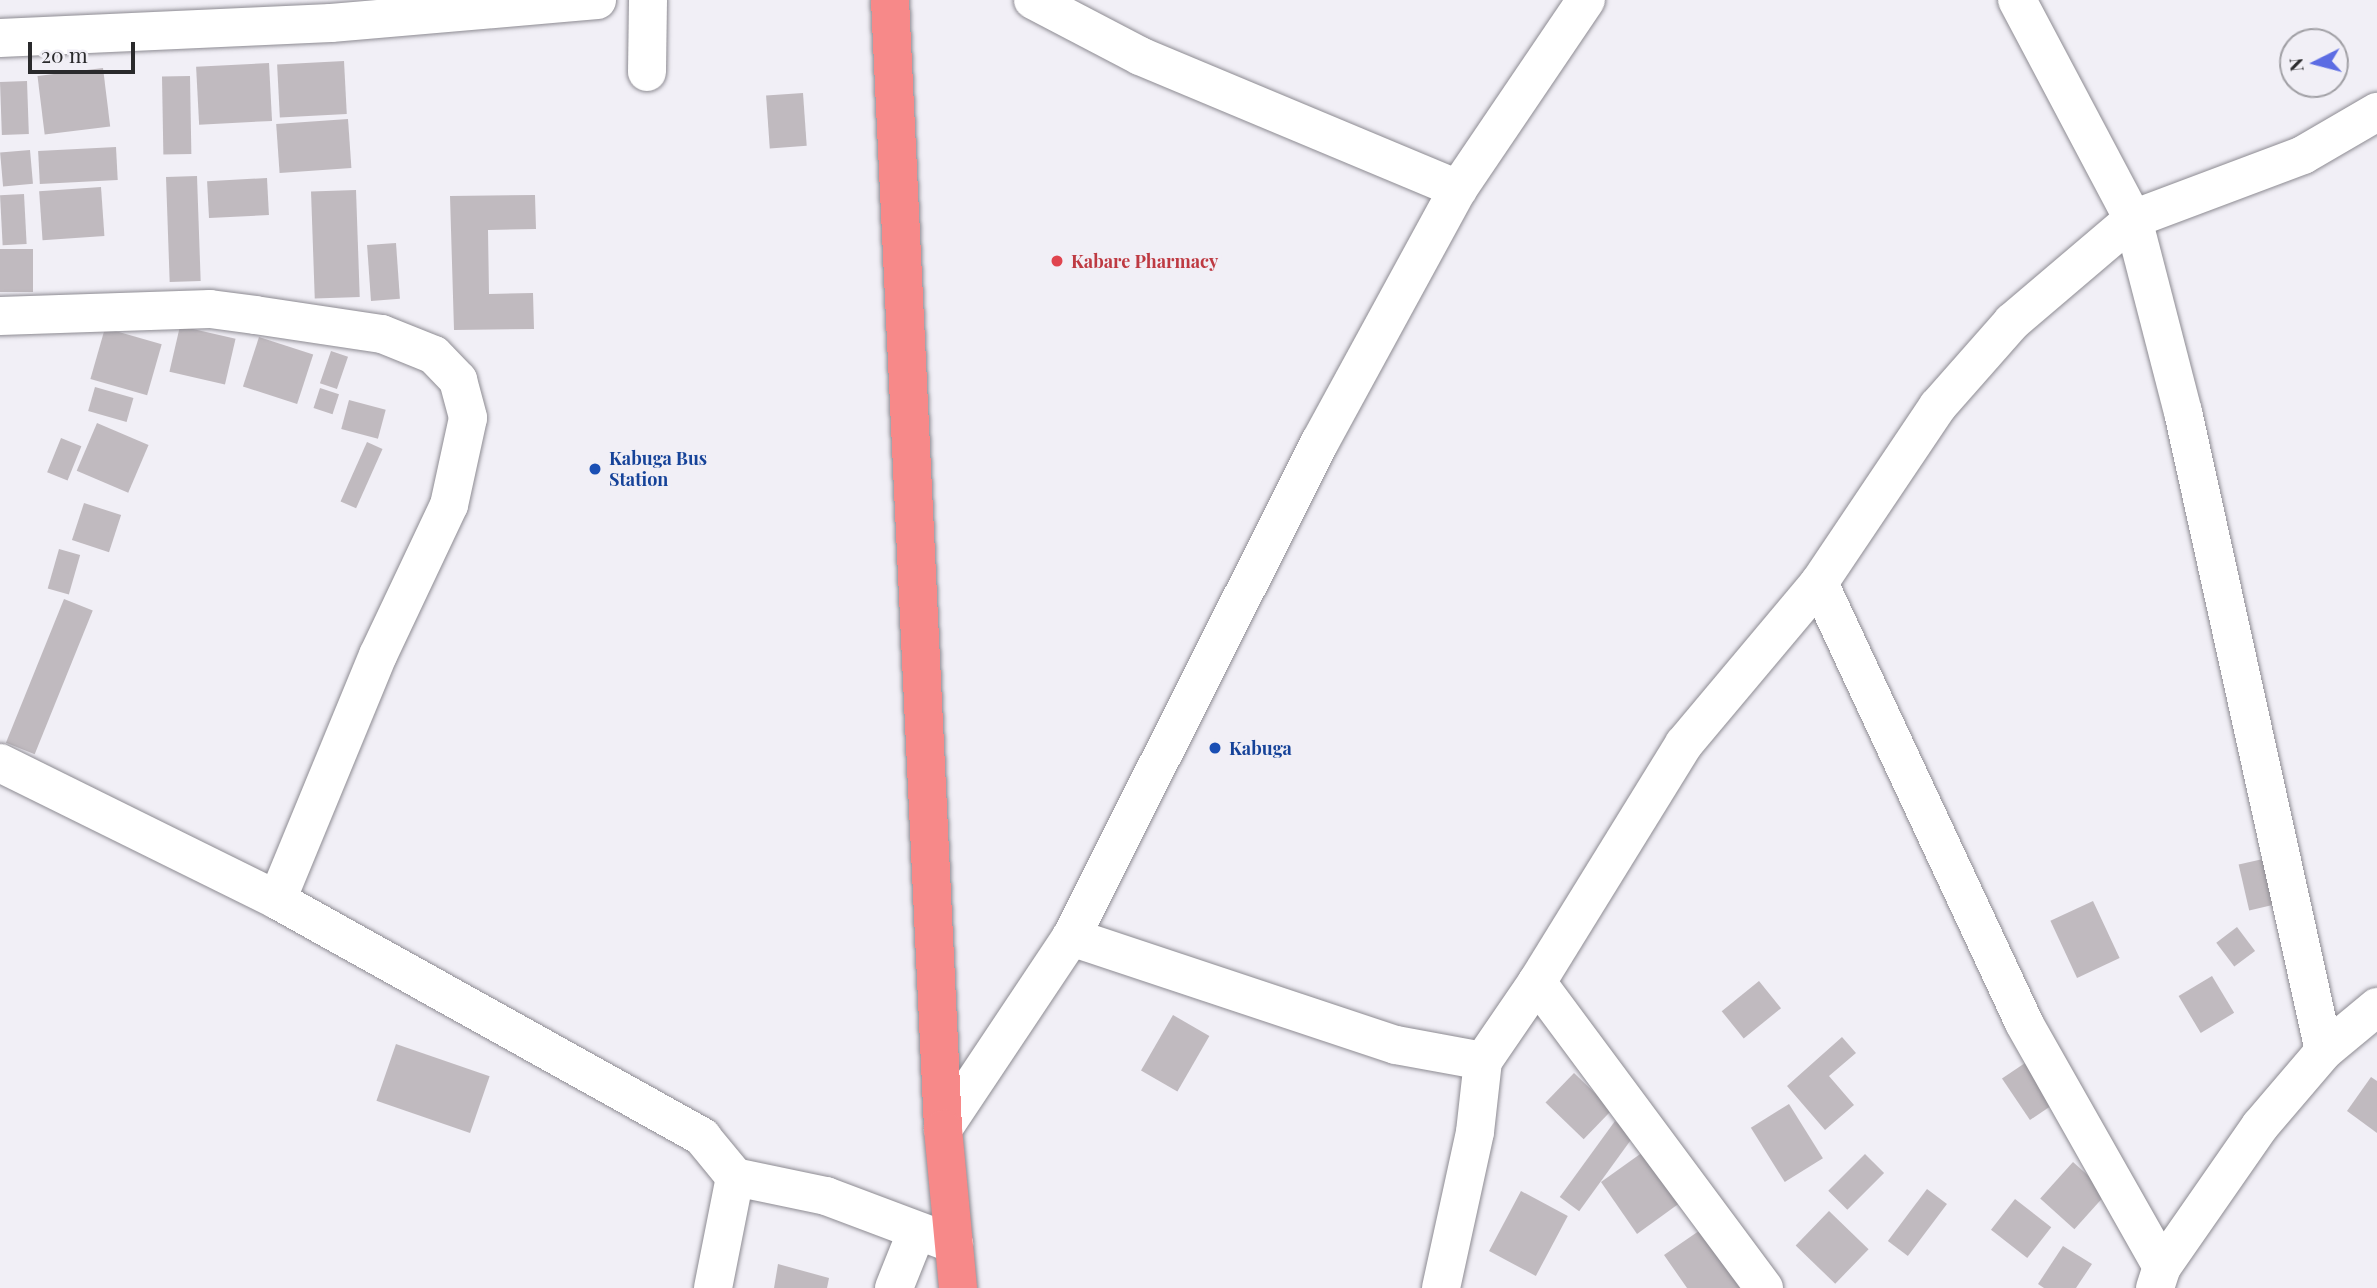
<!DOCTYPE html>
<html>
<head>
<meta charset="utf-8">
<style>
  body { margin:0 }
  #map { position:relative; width:2377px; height:1288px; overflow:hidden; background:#f1eff6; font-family:"Playfair Display",serif }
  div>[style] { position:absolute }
  .building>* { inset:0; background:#c0babf; transform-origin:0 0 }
  .roads { filter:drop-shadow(0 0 2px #8d8b92) drop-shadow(0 0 2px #8d8b92) }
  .minor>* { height:38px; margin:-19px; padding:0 19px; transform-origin:19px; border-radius:19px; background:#fff }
  .highway>* { height:38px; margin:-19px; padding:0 19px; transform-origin:19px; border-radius:19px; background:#f78989 }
  .dots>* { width:19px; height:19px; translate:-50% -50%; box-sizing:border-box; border:4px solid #f1eff6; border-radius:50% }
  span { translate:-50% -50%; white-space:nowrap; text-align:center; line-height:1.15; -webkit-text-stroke:6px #f1eff6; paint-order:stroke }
  .health-label { font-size:18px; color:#be3a42; font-weight:700 }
  .left { translate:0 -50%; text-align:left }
  .transit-label { font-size:18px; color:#164399; font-weight:700 }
  .north { position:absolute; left:2279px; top:28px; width:70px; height:70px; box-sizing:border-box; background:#f1eff6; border:2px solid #a1a0a5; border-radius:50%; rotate:264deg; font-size:19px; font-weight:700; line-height:28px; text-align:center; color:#2a2a2c }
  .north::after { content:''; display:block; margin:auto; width:24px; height:32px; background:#5c6ce3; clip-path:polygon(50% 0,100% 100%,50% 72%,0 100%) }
  .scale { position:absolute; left:28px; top:42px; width:107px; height:32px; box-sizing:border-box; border:4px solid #2a2a2c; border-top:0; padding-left:9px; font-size:21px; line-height:24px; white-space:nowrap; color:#2a2a2c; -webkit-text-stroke:5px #f1eff6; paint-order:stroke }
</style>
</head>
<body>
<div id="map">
  <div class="building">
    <div style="left:344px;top:61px;width:53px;height:67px;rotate:87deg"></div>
    <div style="left:269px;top:63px;width:58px;height:73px;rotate:87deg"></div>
    <div style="left:103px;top:68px;width:59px;height:66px;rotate:83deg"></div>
    <div style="left:190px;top:76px;width:78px;height:28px;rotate:89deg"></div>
    <div style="left:27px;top:81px;width:53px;height:27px;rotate:88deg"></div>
    <div style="left:803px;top:93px;width:53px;height:37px;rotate:86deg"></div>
    <div style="left:348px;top:119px;width:49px;height:72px;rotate:86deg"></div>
    <div style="left:116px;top:147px;width:33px;height:78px;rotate:87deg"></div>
    <div style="left:30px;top:150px;width:34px;height:30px;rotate:85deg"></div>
    <div style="left:197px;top:176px;width:105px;height:31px;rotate:88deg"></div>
    <div style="left:267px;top:178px;width:37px;height:60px;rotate:87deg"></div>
    <div style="left:101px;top:187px;width:49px;height:62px;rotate:86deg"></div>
    <div style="left:356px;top:190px;width:107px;height:45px;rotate:88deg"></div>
    <div style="left:24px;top:194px;width:50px;height:24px;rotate:87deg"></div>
    <div style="clip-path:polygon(535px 195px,536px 229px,488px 230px,489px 294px,533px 293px,534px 329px,454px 330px,450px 196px)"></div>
    <div style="left:396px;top:243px;width:56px;height:29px;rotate:86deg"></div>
    <div style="left:33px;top:249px;width:43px;height:33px;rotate:90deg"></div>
    <div style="left:180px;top:326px;width:57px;height:47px;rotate:13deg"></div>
    <div style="left:105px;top:328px;width:59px;height:53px;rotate:16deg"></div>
    <div style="left:259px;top:337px;width:57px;height:52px;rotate:18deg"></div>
    <div style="left:331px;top:351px;width:18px;height:34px;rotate:19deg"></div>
    <div style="left:95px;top:387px;width:40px;height:25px;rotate:16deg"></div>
    <div style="left:320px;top:388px;width:20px;height:21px;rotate:18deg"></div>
    <div style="left:349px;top:400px;width:38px;height:30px;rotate:15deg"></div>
    <div style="left:97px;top:423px;width:56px;height:52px;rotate:23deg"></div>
    <div style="left:61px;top:438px;width:22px;height:37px;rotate:22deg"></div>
    <div style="left:367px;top:442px;width:17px;height:65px;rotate:24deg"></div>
    <div style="left:84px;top:503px;width:39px;height:39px;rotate:18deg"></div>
    <div style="left:59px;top:549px;width:22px;height:41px;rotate:16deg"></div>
    <div style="left:64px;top:599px;width:31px;height:155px;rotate:22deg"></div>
    <div style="left:2263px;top:859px;width:47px;height:25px;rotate:77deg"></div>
    <div style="left:2093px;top:901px;width:63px;height:47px;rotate:65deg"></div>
    <div style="left:2237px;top:927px;width:30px;height:26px;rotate:53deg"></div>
    <div style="left:2212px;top:976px;width:43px;height:39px;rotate:59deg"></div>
    <div style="left:1759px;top:981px;width:35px;height:48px;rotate:51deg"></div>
    <div style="left:1173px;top:1015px;width:42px;height:64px;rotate:30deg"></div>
    <div style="clip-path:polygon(1842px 1037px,1856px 1053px,1829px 1076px,1854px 1105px,1825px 1130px,1787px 1086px)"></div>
    <div style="left:396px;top:1044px;width:99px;height:60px;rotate:19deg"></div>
    <div style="left:2031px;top:1059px;width:50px;height:35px;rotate:56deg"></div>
    <div style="left:1574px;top:1073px;width:53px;height:41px;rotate:44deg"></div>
    <div style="clip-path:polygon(2371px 1077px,2377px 1081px,2377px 1133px,2347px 1111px)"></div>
    <div style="left:1789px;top:1104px;width:64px;height:45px;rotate:58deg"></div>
    <div style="left:1615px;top:1121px;width:24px;height:94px;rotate:36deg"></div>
    <div style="clip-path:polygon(1643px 1152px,1688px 1197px,1637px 1234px,1601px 1182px)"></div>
    <div style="left:1865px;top:1154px;width:27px;height:52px;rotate:45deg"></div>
    <div style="left:2073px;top:1162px;width:46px;height:49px;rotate:42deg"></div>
    <div style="left:1927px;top:1189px;width:25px;height:65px;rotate:37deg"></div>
    <div style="left:1521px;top:1191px;width:53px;height:68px;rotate:28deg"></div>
    <div style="left:2015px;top:1199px;width:46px;height:39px;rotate:38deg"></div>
    <div style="left:1829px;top:1211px;width:55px;height:48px;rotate:44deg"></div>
    <div style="clip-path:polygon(1709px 1224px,1713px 1250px,1740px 1288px,1687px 1288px,1664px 1255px)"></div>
    <div style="clip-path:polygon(2063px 1246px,2092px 1264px,2076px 1288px,2044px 1288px,2038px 1284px)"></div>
    <div style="clip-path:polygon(778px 1264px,829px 1278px,827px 1288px,774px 1288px)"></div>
  </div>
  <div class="roads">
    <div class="minor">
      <div style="left:1033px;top:0;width:121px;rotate:27.6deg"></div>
      <div style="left:1140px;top:56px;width:345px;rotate:22.7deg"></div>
      <div style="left:2017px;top:0;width:248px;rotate:62.1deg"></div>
      <div style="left:2133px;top:219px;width:199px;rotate:75.5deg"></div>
      <div style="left:2183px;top:412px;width:654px;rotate:77.56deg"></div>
      <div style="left:0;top:38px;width:331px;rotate:-2.6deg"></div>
      <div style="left:331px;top:23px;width:267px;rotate:-4.9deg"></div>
      <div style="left:647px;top:72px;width:72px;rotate:-89.2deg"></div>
      <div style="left:0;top:316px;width:210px;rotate:-1.9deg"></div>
      <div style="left:210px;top:309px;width:45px;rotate:7.6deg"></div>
      <div style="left:255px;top:315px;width:128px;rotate:8.5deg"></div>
      <div style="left:382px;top:334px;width:56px;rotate:22deg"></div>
      <div style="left:434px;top:355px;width:35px;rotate:46deg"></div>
      <div style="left:458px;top:380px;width:39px;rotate:75deg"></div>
      <div style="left:468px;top:418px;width:89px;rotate:102.3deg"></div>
      <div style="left:449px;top:505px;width:166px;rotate:115.3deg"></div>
      <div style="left:378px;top:655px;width:265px;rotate:112.4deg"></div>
      <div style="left:1819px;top:583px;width:485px;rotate:65deg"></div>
      <div style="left:2024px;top:1023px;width:280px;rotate:60.5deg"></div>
      <div style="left:0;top:763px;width:309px;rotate:26.3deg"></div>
      <div style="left:277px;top:900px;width:487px;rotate:29.1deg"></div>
      <div style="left:702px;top:1137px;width:52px;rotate:50.5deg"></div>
      <div style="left:735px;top:1177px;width:93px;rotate:11.8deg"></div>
      <div style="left:826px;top:1196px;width:137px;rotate:20.6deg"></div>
      <div style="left:1071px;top:937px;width:342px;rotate:18.4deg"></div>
      <div style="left:1396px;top:1045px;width:88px;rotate:10.4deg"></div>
      <div style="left:1483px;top:1061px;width:96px;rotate:-55.6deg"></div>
      <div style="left:943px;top:1129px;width:231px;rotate:-56.3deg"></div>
      <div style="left:1071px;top:937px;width:554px;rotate:-63.3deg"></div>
      <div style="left:1320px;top:442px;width:288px;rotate:-61.4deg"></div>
      <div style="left:1458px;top:189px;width:228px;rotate:-55.9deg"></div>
      <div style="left:713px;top:1288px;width:113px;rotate:-78.8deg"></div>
      <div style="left:894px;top:1288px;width:59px;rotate:-68.2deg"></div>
      <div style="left:1441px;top:1288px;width:160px;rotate:-77.7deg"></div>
      <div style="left:1475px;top:1132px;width:71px;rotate:-83.6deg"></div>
      <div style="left:1764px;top:1288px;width:381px;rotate:-126.6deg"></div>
      <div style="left:1537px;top:982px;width:280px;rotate:-58.3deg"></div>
      <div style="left:1684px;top:744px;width:210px;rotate:-50deg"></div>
      <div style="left:1819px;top:583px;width:213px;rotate:-56.1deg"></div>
      <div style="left:1938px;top:406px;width:112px;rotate:-48.6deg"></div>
      <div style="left:2012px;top:322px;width:159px;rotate:-40.4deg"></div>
      <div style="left:2133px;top:219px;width:182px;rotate:-20.6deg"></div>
      <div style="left:2303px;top:155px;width:86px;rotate:-30.2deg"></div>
      <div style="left:2155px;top:1288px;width:22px;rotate:-72deg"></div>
      <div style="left:2162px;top:1267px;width:172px;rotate:-55.2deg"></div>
      <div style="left:2260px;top:1126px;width:99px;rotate:-49.5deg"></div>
      <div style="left:2324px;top:1051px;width:69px;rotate:-39.7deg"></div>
    </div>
    <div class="highway">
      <div style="left:890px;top:0;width:1130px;rotate:87.31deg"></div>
      <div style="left:943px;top:1129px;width:160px;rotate:84.6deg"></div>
    </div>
  </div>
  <div class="dots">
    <div style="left:1057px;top:261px;background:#e0444e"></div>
    <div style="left:595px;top:469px;background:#1a4fb4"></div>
    <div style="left:1215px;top:748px;background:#1a4fb4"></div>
  </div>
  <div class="health-label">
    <span class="left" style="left:1071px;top:261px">Kabare Pharmacy</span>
  </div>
  <div class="transit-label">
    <span class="left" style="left:609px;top:469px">Kabuga Bus<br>Station</span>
    <span class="left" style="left:1229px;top:748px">Kabuga</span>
  </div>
  <div class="north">N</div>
  <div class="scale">20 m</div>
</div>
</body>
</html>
